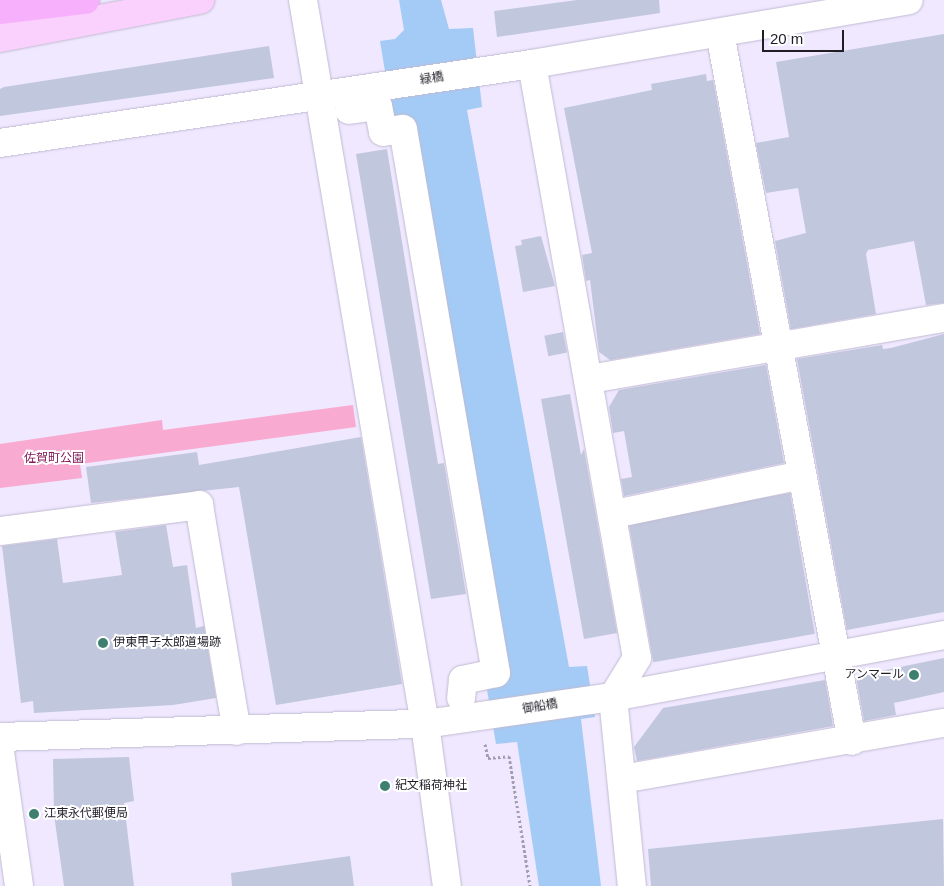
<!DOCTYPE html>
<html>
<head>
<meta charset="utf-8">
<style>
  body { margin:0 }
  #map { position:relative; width:944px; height:886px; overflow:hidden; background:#efe8ff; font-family:Helvetica,"Noto Sans JP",sans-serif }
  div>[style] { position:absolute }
  .green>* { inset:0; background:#f8aad0 }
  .water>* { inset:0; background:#a4cbf5 }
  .building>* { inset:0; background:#c1c7dd; transform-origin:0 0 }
  .path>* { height:3px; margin-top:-1.5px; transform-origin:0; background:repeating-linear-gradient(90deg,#a29daf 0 2.5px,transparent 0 5px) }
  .roads { filter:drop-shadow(0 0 1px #c1bad1) drop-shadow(0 0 1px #c1bad1) }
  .minor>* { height:28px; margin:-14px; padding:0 14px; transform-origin:14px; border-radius:14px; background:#fff }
  .major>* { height:28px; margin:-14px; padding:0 14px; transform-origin:14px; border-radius:14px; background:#fad0fd }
  .highway>* { height:28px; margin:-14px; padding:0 14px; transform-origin:14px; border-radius:14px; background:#f7b1fc }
  .dots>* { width:14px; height:14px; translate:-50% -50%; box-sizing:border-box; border:2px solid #fff; border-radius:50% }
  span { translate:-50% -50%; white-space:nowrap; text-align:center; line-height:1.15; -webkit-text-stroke:4px #fff; paint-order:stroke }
  .street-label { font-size:12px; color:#201d26 }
  .park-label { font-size:12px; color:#821a59 }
  .poi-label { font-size:12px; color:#201d26 }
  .left { translate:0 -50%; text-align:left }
  .right { translate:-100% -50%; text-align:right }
  .scale { position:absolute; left:762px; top:30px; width:82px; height:22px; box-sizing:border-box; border:2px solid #201d26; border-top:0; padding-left:6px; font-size:15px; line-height:18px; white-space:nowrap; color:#201d26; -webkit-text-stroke:4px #fff; paint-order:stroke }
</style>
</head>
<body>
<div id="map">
  <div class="green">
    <div style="clip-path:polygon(353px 405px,356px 427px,80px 464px,82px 478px,0 488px,0 444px,162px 420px,163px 430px)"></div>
  </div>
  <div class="water">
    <div style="clip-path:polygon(399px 0,441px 0,449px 29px,473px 28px,482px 107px,467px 110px,569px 667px,587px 666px,595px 717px,581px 719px,601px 886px,539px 886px,517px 742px,496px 744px,380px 41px,395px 39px,404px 30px)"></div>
  </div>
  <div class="building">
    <div style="clip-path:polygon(577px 0,659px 0,660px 13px,497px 37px,494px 11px)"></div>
    <div style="clip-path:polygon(944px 34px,944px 303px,926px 305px,914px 241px,868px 250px,866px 254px,876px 314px,791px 329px,775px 241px,806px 233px,798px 188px,766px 193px,756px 143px,789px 137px,776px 62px)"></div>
    <div style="clip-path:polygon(269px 46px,274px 78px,0 116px,0 89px,4px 87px)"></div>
    <div style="clip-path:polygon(706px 74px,707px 81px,713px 80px,760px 334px,610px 360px,599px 352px,590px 280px,586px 281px,582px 255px,592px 253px,564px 108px,652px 90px,651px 84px)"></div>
    <div style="clip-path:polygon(387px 149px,438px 464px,444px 463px,466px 594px,431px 599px,356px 154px)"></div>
    <div style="clip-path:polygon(541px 236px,555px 286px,523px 292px,515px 246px,522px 245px,521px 240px)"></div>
    <div style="left:563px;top:332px;width:21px;height:19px;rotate:79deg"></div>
    <div style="clip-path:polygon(944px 334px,944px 612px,847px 630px,797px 359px,882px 345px,883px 349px,891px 348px)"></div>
    <div style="clip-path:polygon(766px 365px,784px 463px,624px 496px,621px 479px,632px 477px,624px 431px,613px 433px,609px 407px,619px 390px)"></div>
    <div style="clip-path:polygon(570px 394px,581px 455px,584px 449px,617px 633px,584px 639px,541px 399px)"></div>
    <div style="clip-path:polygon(361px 437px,402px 684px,276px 705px,239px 487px,91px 503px,86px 467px,197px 452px,199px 465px)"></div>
    <div style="left:790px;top:493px;width:143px;height:164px;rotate:80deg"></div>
    <div style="clip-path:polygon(166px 525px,173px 567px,187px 565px,196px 628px,204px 626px,216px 698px,173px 705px,34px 713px,33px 701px,21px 703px,2px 546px,57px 539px,63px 583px,122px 575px,115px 532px)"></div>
    <div style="clip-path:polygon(944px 658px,944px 692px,894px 703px,896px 715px,864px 721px,856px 676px)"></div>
    <div style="clip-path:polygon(825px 680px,833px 726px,637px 761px,634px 747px,663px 708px)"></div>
    <div style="clip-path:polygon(129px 757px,134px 801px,124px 803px,134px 886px,64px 886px,54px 815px,53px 759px)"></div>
    <div style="clip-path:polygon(943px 819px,944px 886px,651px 886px,648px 849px)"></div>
    <div style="clip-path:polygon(350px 856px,354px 886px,232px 886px,231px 873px)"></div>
  </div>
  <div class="path">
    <div style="left:485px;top:744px;width:14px;rotate:78deg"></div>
    <div style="left:488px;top:758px;width:21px;rotate:-5deg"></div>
    <div style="left:509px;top:756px;width:132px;rotate:80.8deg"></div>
  </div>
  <div class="roads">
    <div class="minor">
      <div style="left:303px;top:0;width:734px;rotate:80.44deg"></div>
      <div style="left:425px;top:724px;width:163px;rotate:82.3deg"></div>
      <div style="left:720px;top:33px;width:720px;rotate:79.44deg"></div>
      <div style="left:532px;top:64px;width:603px;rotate:79.98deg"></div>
      <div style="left:637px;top:658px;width:46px;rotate:121.6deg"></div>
      <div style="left:613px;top:697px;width:190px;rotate:84.3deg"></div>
      <div style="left:349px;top:110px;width:29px;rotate:-8deg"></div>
      <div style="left:378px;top:106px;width:26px;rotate:79deg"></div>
      <div style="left:383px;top:132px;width:20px;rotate:-9deg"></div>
      <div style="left:403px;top:129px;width:552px;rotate:80.3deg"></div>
      <div style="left:496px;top:673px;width:34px;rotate:168deg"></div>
      <div style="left:463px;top:680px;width:18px;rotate:96deg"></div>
      <div style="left:0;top:143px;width:538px;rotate:-8.45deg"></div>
      <div style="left:532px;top:64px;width:382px;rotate:-9.6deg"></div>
      <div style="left:590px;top:379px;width:359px;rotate:-9.8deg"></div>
      <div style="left:614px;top:514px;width:192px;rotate:-11.7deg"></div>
      <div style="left:0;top:531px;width:201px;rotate:-7.4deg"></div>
      <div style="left:199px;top:505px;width:229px;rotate:80.5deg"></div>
      <div style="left:0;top:737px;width:425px;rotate:-1.8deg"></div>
      <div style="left:425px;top:724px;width:190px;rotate:-8.2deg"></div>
      <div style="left:613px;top:697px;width:337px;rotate:-10.6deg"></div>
      <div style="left:0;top:752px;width:135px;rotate:81.9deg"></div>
      <div style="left:622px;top:779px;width:327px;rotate:-9.9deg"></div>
    </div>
    <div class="major">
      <div style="left:0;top:38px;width:204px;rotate:-10.8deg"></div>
    </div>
    <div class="highway">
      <div style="left:0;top:10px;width:86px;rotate:-6.7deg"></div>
    </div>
  </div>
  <div class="dots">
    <div style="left:103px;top:643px;background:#3e7f6f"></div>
    <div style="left:914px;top:675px;background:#3e7f6f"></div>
    <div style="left:385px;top:786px;background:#3e7f6f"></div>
    <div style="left:34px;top:814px;background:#3e7f6f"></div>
  </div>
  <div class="street-label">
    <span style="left:432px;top:79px;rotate:-9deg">緑橋</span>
    <span style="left:540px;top:707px;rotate:-9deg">御船橋</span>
  </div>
  <div class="park-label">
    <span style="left:54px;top:459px">佐賀町公園</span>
  </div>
  <div class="poi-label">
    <span class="left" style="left:113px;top:643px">伊東甲子太郎道場跡</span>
    <span class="right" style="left:904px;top:675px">アンマール</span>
    <span class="left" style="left:395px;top:786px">紀文稲荷神社</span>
    <span class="left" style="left:44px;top:814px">江東永代郵便局</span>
  </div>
  <div class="scale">20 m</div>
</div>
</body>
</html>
